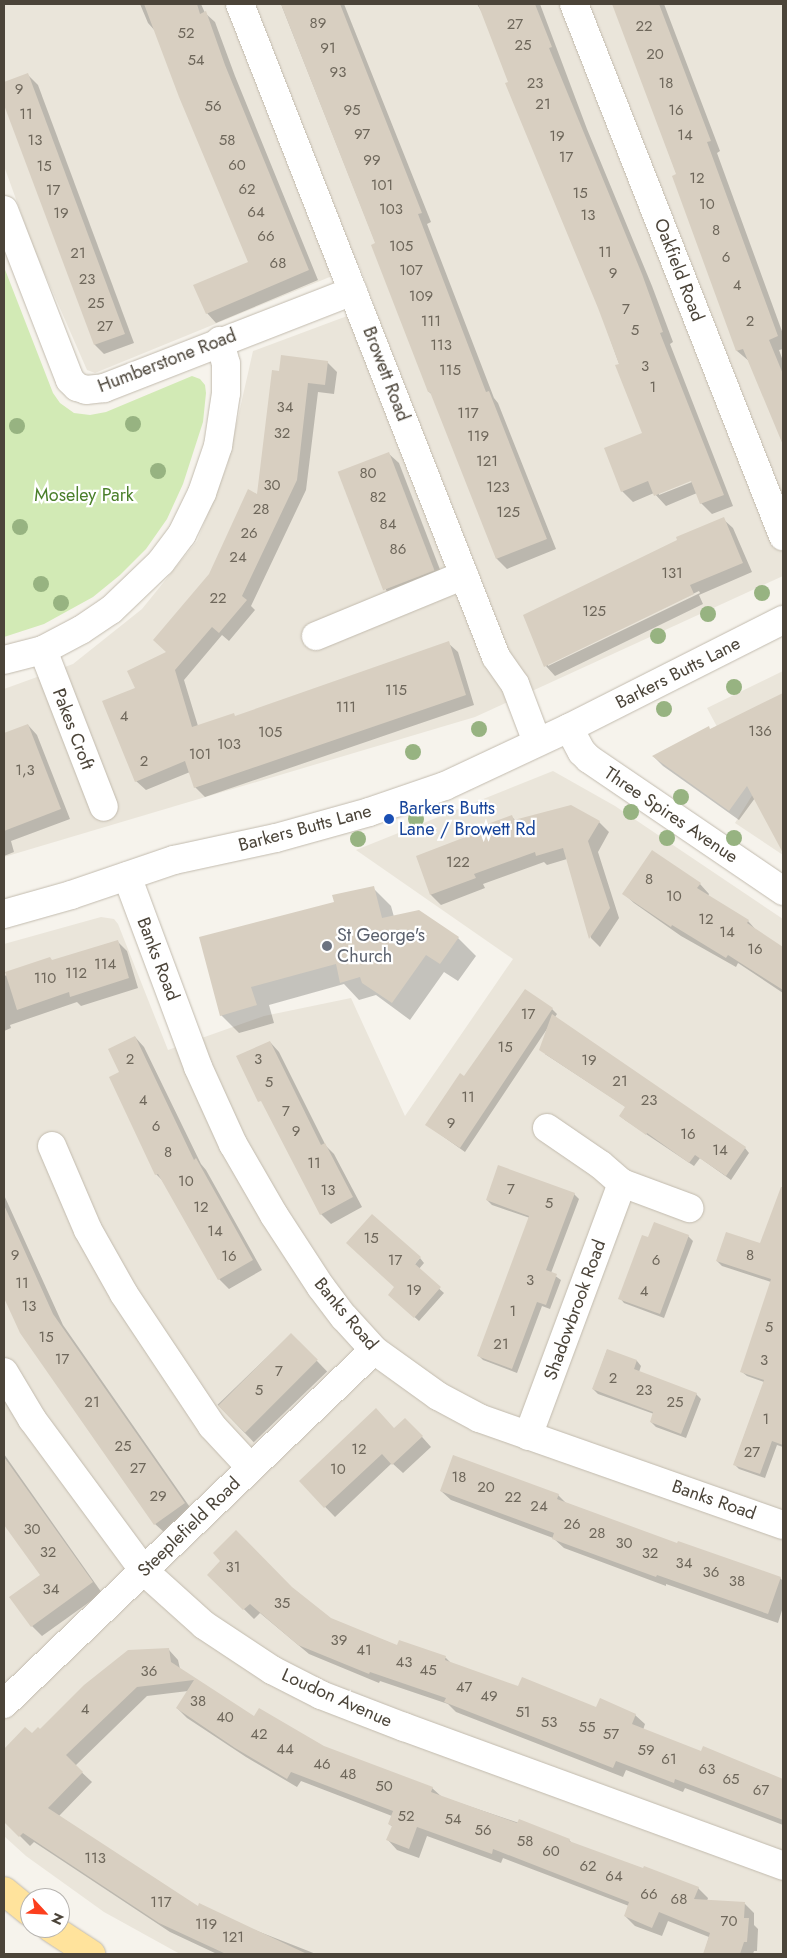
<!DOCTYPE html>
<html>
<head>
<meta charset="utf-8">
<style>
  body { margin:0 }
  #map { position:relative; width:787px; height:1958px; overflow:hidden; background:#f6f3ec; font-family:Jost,sans-serif }
  div>[style] { position:absolute }
  .residential>* { inset:0; background:#eae5da }
  .green>* { inset:0; background:#d2eab5 }
  .shadow>* { inset:0; background:#0003; transform-origin:0 0 }
  .building>* { inset:0; background:#d8cfc1; transform-origin:0 0 }
  .roads { filter:drop-shadow(0 0 1px #c2bbae) drop-shadow(0 0 1px #c2bbae) }
  .minor>* { height:28px; margin:-14px; padding:0 14px; transform-origin:14px; border-radius:14px; background:#fff }
  .major>* { height:28px; margin:-14px; padding:0 14px; transform-origin:14px; border-radius:14px; background:#ffe39c }
  .trees>* { width:16px; height:16px; margin:-8px; border-radius:50%; background:#97b381 }
  .dots>* { width:14px; height:14px; translate:-50% -50%; box-sizing:border-box; border:2px solid #fff; border-radius:50% }
  span { translate:-50% -50%; white-space:nowrap; text-align:center; line-height:1.15; -webkit-text-stroke:4.5px #fff; paint-order:stroke }
  .number-label { font-size:15px; color:#6e675b }
  .number-label span { -webkit-text-stroke-width:0 }
  .street-label { font-size:18px; color:#4b4439 }
  .park-label { font-size:18px; color:#4a7f2a }
  .transit-label { font-size:18px; color:#164399 }
  .left { translate:0 -50%; text-align:left }
  .worship-label { font-size:18px; color:#5b616d }
  .frame { position:absolute; inset:0; border:5px solid #4b4439; pointer-events:none }
  .north { position:absolute; left:20px; top:1888px; width:50px; height:50px; box-sizing:border-box; background:#fff; border:1px solid #b7b4b0; border-radius:50%; rotate:115deg; font-size:14px; font-weight:700; line-height:20px; text-align:center; color:#4b4439 }
  .north::after { content:''; display:block; margin:auto; width:18px; height:22px; background:#fc3f1d; clip-path:polygon(50% 0,100% 100%,50% 72%,0 100%) }
</style>
</head>
<body>
<div id="map">
  <div class="residential">
    <div style="clip-path:polygon(4px 4px,783px 4px,783px 576px,475px 717px,4px 857px,4px 689px,73px 664px,142px 609px,197px 541px,227px 466px,253px 351px,374px 306px,359px 265px,95px 373px,87px 370px,34px 249px,4px 166px)"></div>
    <div style="clip-path:polygon(783px 671px,783px 855px,735px 823px,753px 794px,707px 708px)"></div>
    <div style="clip-path:polygon(553px 771px,615px 806px,783px 919px,783px 1954px,180px 1954px,104px 1912px,26px 1856px,4px 1836px,4px 944px,101px 917px,114px 919px,118px 924px,168px 1050px,264px 1016px,351px 998px,405px 1116px,513px 959px,356px 850px)"></div>
  </div>
  <div class="green">
    <div style="clip-path:polygon(4px 267px,53px 393px,60px 403px,74px 413px,90px 415px,106px 412px,192px 376px,200px 379px,205px 385px,206px 393px,203px 422px,183px 484px,167px 519px,146px 549px,120px 575px,93px 597px,44px 624px,4px 637px)"></div>
  </div>
  <div class="shadow">
    <div style="clip-path:polygon(140px 4px,201px 4px,205px 13px,215px 22px,235px 76px,318px 280px,216px 323px,207px 313px,249px 262px,157px 33px,148px 23px)"></div>
    <div style="clip-path:polygon(281px 4px,344px 4px,431px 222px,427px 224px,494px 398px,498px 403px,556px 549px,507px 569px,497px 559px,434px 396px,429px 392px,376px 244px)"></div>
    <div style="clip-path:polygon(evenodd,477px 4px,540px 4px,587px 129px,652px 286px,673px 342px,670px 344px,733px 506px,712px 514px,701px 503px,697px 493px,666px 506px,654px 493px,633px 502px,622px 491px,644px 433px,599px 308px,483px 14px,477px 4px,696px 477px,697px 480px,659px 495px,659px 493px,696px 477px)"></div>
    <div style="clip-path:polygon(613px 4px,664px 4px,720px 151px,717px 153px,783px 334px,783px 349px,779px 350px,783px 361px,783px 443px,749px 361px,737px 351px,677px 175px)"></div>
    <div style="clip-path:polygon(28px 75px,38px 85px,134px 343px,104px 354px,95px 345px,4px 100px,4px 84px)"></div>
    <div style="clip-path:polygon(327px 362px,337px 372px,334px 394px,318px 392px,306px 490px,251px 606px,255px 610px,229px 641px,222px 635px,184px 680px,198px 726px,236px 717px,448px 643px,458px 652px,474px 705px,205px 797px,195px 787px,190px 772px,146px 790px,136px 781px,136px 688px,167px 652px,210px 574px,258px 496px,280px 372px)"></div>
    <div style="clip-path:polygon(389px 454px,399px 463px,444px 580px,395px 600px,386px 590px)"></div>
    <div style="clip-path:polygon(evenodd,723px 519px,733px 528px,752px 572px,699px 595px,703px 604px,555px 676px,546px 666px,525px 615px,678px 541px,677px 538px,723px 519px,699px 591px,700px 593px,548px 666px,548px 663px,699px 591px)"></div>
    <div style="clip-path:polygon(783px 694px,783px 845px,776px 838px,755px 798px,739px 820px,663px 766px,654px 757px)"></div>
    <div style="clip-path:polygon(28px 725px,37px 735px,70px 819px,11px 841px,14px 852px,4px 856px,4px 735px)"></div>
    <div style="clip-path:polygon(571px 806px,599px 822px,609px 832px,598px 852px,619px 918px,600px 947px,591px 938px,567px 859px,547px 865px,544px 862px,483px 884px,485px 888px,441px 905px,431px 895px,417px 857px,469px 837px,512px 817px,516px 821px)"></div>
    <div style="clip-path:polygon(700px 884px,709px 894px,708px 896px,748px 921px,757px 931px,783px 948px,783px 993px,738px 963px,736px 967px,681px 936px,634px 903px,624px 894px)"></div>
    <div style="clip-path:polygon(373px 888px,391px 906px,394px 917px,458px 938px,476px 956px,458px 981px,444px 972px,410px 1020px,376px 995px,359px 1000px,344px 984px,269px 1005px,274px 1023px,239px 1033px,221px 1015px,335px 903px)"></div>
    <div style="clip-path:polygon(117px 941px,127px 951px,138px 988px,81px 1006px,77px 1002px,10px 1025px,11px 1028px,4px 1031px,4px 976px)"></div>
    <div style="clip-path:polygon(552px 1009px,557px 1014px,555px 1017px,745px 1148px,749px 1153px,731px 1180px,700px 1158px,694px 1166px,625px 1120px,620px 1116px,626px 1107px,545px 1054px,547px 1029px,465px 1152px,427px 1125px,464px 1078px)"></div>
    <div style="clip-path:polygon(135px 1037px,144px 1047px,201px 1164px,206px 1170px,262px 1270px,229px 1289px,219px 1279px,166px 1184px,156px 1174px,120px 1073px)"></div>
    <div style="clip-path:polygon(270px 1042px,279px 1052px,326px 1146px,334px 1154px,362px 1207px,331px 1224px,321px 1214px)"></div>
    <div style="clip-path:polygon(574px 1194px,579px 1199px,551px 1273px,561px 1280px,550px 1309px,542px 1306px,517px 1373px,483px 1360px,479px 1356px,530px 1218px,492px 1205px,487px 1200px)"></div>
    <div style="clip-path:polygon(4px 1195px,63px 1325px,194px 1513px,165px 1533px,155px 1524px,21px 1332px,4px 1294px)"></div>
    <div style="clip-path:polygon(774px 1210px,783px 1213px,783px 1447px,777px 1445px,765px 1478px,739px 1469px,734px 1464px,764px 1382px,747px 1376px,742px 1372px,771px 1282px,722px 1266px,717px 1261px,761px 1244px)"></div>
    <div style="clip-path:polygon(688px 1236px,693px 1241px,664px 1318px,624px 1303px,620px 1298px,649px 1238px)"></div>
    <div style="clip-path:polygon(420px 1258px,424px 1263px,418px 1270px,444px 1293px,419px 1321px,390px 1295px)"></div>
    <div style="left:291px;top:1334px;width:52px;height:102px;rotate:46deg"></div>
    <div style="clip-path:polygon(607px 1350px,637px 1361px,641px 1366px,639px 1372px,696px 1394px,701px 1399px,686px 1438px,656px 1427px,651px 1422px,654px 1414px,598px 1394px,593px 1389px)"></div>
    <div style="clip-path:polygon(415px 1429px,431px 1447px,403px 1473px,392px 1463px,335px 1517px,300px 1481px,395px 1430px)"></div>
    <div style="clip-path:polygon(4px 1454px,102px 1593px,42px 1636px,32px 1626px,42px 1576px,4px 1522px)"></div>
    <div style="clip-path:polygon(441px 1491px,558px 1495px,566px 1503px,678px 1545px,780px 1578px,783px 1581px,783px 1607px,778px 1623px,666px 1584px,666px 1586px,564px 1548px,553px 1538px,451px 1500px)"></div>
    <div style="clip-path:polygon(209px 1575px,292px 1589px,330px 1619px,398px 1646px,446px 1658px,452px 1664px,518px 1688px,597px 1709px,635px 1715px,645px 1724px,643px 1730px,702px 1753px,704px 1748px,783px 1780px,783px 1825px,685px 1788px,683px 1792px,626px 1770px,623px 1777px,456px 1712px,448px 1704px,380px 1681px,379px 1683px,309px 1654px,260px 1613px,254px 1619px)"></div>
    <div style="clip-path:polygon(169px 1650px,178px 1660px,180px 1669px,254px 1717px,324px 1747px,432px 1788px,442px 1797px,569px 1840px,573px 1844px,698px 1888px,708px 1898px,707px 1901px,745px 1904px,754px 1913px,754px 1925px,758px 1929px,757px 1951px,754px 1951px,753px 1954px,704px 1954px,709px 1937px,668px 1921px,662px 1936px,635px 1926px,625px 1916px,629px 1906px,503px 1858px,501px 1863px,427px 1836px,419px 1858px,397px 1850px,388px 1840px,393px 1827px,389px 1824px,392px 1816px,301px 1781px,297px 1787px,246px 1757px,187px 1718px,177px 1708px,188px 1691px,147px 1696px,75px 1766px,92px 1782px,59px 1816px,198px 1908px,316px 1954px,217px 1954px,170px 1932px,34px 1842px,30px 1846px,4px 1820px,4px 1756px,13px 1746px)"></div>
  </div>
  <div class="building">
    <div style="clip-path:polygon(144px 4px,197px 4px,200px 14px,206px 11px,225px 65px,309px 270px,206px 314px,193px 285px,248px 262px,179px 97px)"></div>
    <div style="clip-path:polygon(281px 4px,340px 4px,422px 213px,418px 214px,486px 392px,489px 391px,547px 539px,496px 559px,430px 392px,428px 392px,371px 245px,375px 243px)"></div>
    <div style="clip-path:polygon(478px 4px,535px 4px,552px 47px,549px 48px,642px 274px,663px 332px,660px 333px,724px 495px,700px 504px,691px 481px,654px 496px,648px 481px,621px 492px,604px 448px,642px 433px,615px 365px,619px 364px,598px 308px,514px 105px,505px 83px,508px 82px)"></div>
    <div style="clip-path:polygon(612px 4px,659px 4px,711px 141px,707px 142px,778px 336px,769px 340px,783px 374px,783px 445px,743px 349px,736px 351px,672px 176px,676px 174px)"></div>
    <div style="clip-path:polygon(28px 73px,125px 334px,94px 345px,4px 105px,4px 82px)"></div>
    <div style="clip-path:polygon(281px 355px,328px 361px,325px 385px,308px 383px,297px 480px,242px 596px,247px 600px,219px 633px,212px 627px,175px 670px,192px 727px,234px 713px,235px 716px,449px 641px,466px 695px,194px 788px,185px 761px,135px 782px,102px 701px,135px 688px,127px 671px,166px 652px,153px 640px,209px 574px,248px 489px,257px 494px,272px 370px,279px 371px)"></div>
    <div style="left:389px;top:452px;width:127px;height:55px;rotate:69deg"></div>
    <div style="clip-path:polygon(724px 517px,743px 563px,690px 585px,694px 594px,544px 667px,523px 615px,677px 540px,676px 537px)"></div>
    <div style="clip-path:polygon(783px 693px,783px 853px,747px 786px,729px 811px,652px 756px,709px 726px,710px 729px)"></div>
    <div style="clip-path:polygon(28px 724px,61px 809px,4px 831px,4px 733px)"></div>
    <div style="clip-path:polygon(571px 805px,600px 821px,588px 841px,610px 908px,589px 939px,563px 848px,536px 856px,535px 852px,474px 874px,476px 878px,430px 895px,416px 856px,468px 836px,466px 832px,512px 815px,514px 820px)"></div>
    <div style="clip-path:polygon(652px 850px,701px 883px,697px 888px,749px 920px,747px 923px,783px 947px,783px 990px,728px 955px,726px 958px,672px 925px,671px 927px,622px 894px)"></div>
    <div style="clip-path:polygon(374px 886px,382px 918px,419px 910px,459px 937px,440px 964px,426px 955px,392px 1003px,362px 983px,360px 977px,340px 983px,336px 964px,251px 987px,257px 1005px,220px 1016px,199px 937px,334px 902px,332px 895px)"></div>
    <div style="clip-path:polygon(118px 940px,129px 978px,70px 997px,69px 992px,17px 1010px,5px 972px,50px 957px,52px 960px)"></div>
    <div style="clip-path:polygon(525px 989px,553px 1008px,460px 1148px,425px 1125px,460px 1073px,464px 1076px)"></div>
    <div style="clip-path:polygon(552px 1014px,746px 1147px,726px 1176px,695px 1155px,689px 1163px,647px 1133px,646px 1135px,619px 1116px,625px 1107px,539px 1050px)"></div>
    <div style="clip-path:polygon(135px 1036px,194px 1160px,196px 1158px,253px 1260px,218px 1280px,158px 1174px,155px 1175px,109px 1077px,119px 1072px,108px 1049px)"></div>
    <div style="clip-path:polygon(270px 1041px,321px 1145px,325px 1143px,353px 1197px,320px 1215px,261px 1101px,258px 1102px,236px 1056px)"></div>
    <div style="clip-path:polygon(498px 1165px,575px 1193px,546px 1270px,557px 1274px,546px 1305px,537px 1302px,512px 1369px,477px 1356px,529px 1216px,486px 1200px)"></div>
    <div style="clip-path:polygon(781px 1187px,783px 1187px,783px 1445px,772px 1441px,760px 1474px,733px 1465px,764px 1380px,740px 1372px,771px 1279px,716px 1261px,726px 1232px,760px 1243px)"></div>
    <div style="clip-path:polygon(4px 1205px,53px 1314px,185px 1503px,154px 1525px,20px 1333px,4px 1298px)"></div>
    <div style="clip-path:polygon(372px 1214px,421px 1257px,415px 1264px,441px 1287px,414px 1318px,388px 1295px,394px 1287px,346px 1243px)"></div>
    <div style="clip-path:polygon(654px 1222px,689px 1235px,660px 1314px,618px 1299px,642px 1235px,648px 1237px)"></div>
    <div style="left:291px;top:1333px;width:38px;height:103px;rotate:45deg"></div>
    <div style="clip-path:polygon(607px 1349px,637px 1360px,634px 1369px,697px 1393px,681px 1434px,650px 1422px,653px 1412px,592px 1389px)"></div>
    <div style="clip-path:polygon(376px 1408px,394px 1428px,405px 1418px,423px 1436px,392px 1465px,382px 1454px,324px 1508px,299px 1481px)"></div>
    <div style="clip-path:polygon(453px 1455px,559px 1494px,557px 1499px,677px 1543px,678px 1541px,781px 1577px,768px 1614px,657px 1575px,656px 1577px,552px 1539px,554px 1533px,440px 1491px)"></div>
    <div style="clip-path:polygon(4px 1457px,93px 1582px,31px 1627px,9px 1597px,40px 1575px,4px 1525px)"></div>
    <div style="clip-path:polygon(236px 1530px,292px 1587px,331px 1618px,397px 1645px,399px 1640px,446px 1656px,445px 1660px,518px 1686px,522px 1677px,596px 1707px,600px 1698px,636px 1714px,632px 1724px,701px 1751px,703px 1746px,783px 1779px,783px 1820px,675px 1779px,674px 1783px,616px 1761px,613px 1768px,444px 1702px,446px 1698px,370px 1672px,369px 1674px,298px 1645px,250px 1604px,243px 1610px,207px 1575px,220px 1561px,213px 1553px)"></div>
    <div style="clip-path:polygon(169px 1648px,171px 1662px,254px 1716px,259px 1708px,324px 1746px,433px 1787px,431px 1792px,517px 1823px,519px 1819px,570px 1839px,569px 1841px,643px 1868px,644px 1866px,699px 1887px,694px 1899px,745px 1902px,744px 1918px,749px 1918px,747px 1942px,744px 1942px,740px 1954px,703px 1954px,710px 1933px,659px 1912px,652px 1928px,624px 1916px,629px 1902px,493px 1849px,492px 1854px,417px 1827px,409px 1849px,386px 1840px,392px 1826px,388px 1824px,393px 1811px,291px 1772px,287px 1779px,235px 1748px,176px 1708px,194px 1680px,137px 1687px,66px 1755px,83px 1772px,48px 1808px,198px 1906px,199px 1903px,307px 1954px,226px 1954px,159px 1923px,23px 1833px,19px 1837px,4px 1822px,4px 1749px,25px 1727px,32px 1733px,38px 1727px,40px 1729px,84px 1685px,128px 1650px)"></div>
  </div>
  <div class="roads">
    <div class="minor">
      <div style="left:240px;top:4px;width:701px;rotate:68.59deg"></div>
      <div style="left:496px;top:657px;width:33px;rotate:55deg"></div>
      <div style="left:515px;top:684px;width:62px;rotate:69.2deg"></div>
      <div style="left:574px;top:4px;width:572px;rotate:68.55deg"></div>
      <div style="left:4px;top:210px;width:182px;rotate:68.8deg"></div>
      <div style="left:70px;top:380px;width:10px;rotate:45deg"></div>
      <div style="left:77px;top:387px;width:9px;rotate:18deg"></div>
      <div style="left:86px;top:390px;width:18px;rotate:-6deg"></div>
      <div style="left:104px;top:388px;width:267px;rotate:-21.3deg"></div>
      <div style="left:316px;top:636px;width:160px;rotate:-22.4deg"></div>
      <div style="left:43px;top:650px;width:168px;rotate:68.8deg"></div>
      <div style="left:4px;top:660px;width:40px;rotate:-14.4deg"></div>
      <div style="left:43px;top:650px;width:43px;rotate:-27.8deg"></div>
      <div style="left:81px;top:630px;width:36px;rotate:-34deg"></div>
      <div style="left:111px;top:610px;width:69px;rotate:-43.8deg"></div>
      <div style="left:161px;top:562px;width:35px;rotate:-53deg"></div>
      <div style="left:182px;top:534px;width:46px;rotate:-64deg"></div>
      <div style="left:202px;top:493px;width:50px;rotate:-71.2deg"></div>
      <div style="left:218px;top:446px;width:54px;rotate:-81.4deg"></div>
      <div style="left:226px;top:393px;width:29px;rotate:-90deg"></div>
      <div style="left:226px;top:364px;width:24px;rotate:-105deg"></div>
      <div style="left:569px;top:728px;width:27px;rotate:62deg"></div>
      <div style="left:582px;top:752px;width:10px;rotate:45deg"></div>
      <div style="left:589px;top:759px;width:235px;rotate:34.2deg"></div>
      <div style="left:127px;top:876px;width:204px;rotate:69.6deg"></div>
      <div style="left:198px;top:1067px;width:85px;rotate:65.6deg"></div>
      <div style="left:233px;top:1144px;width:82px;rotate:60deg"></div>
      <div style="left:274px;top:1215px;width:86px;rotate:56.9deg"></div>
      <div style="left:321px;top:1287px;width:38px;rotate:53deg"></div>
      <div style="left:344px;top:1317px;width:45px;rotate:47.7deg"></div>
      <div style="left:374px;top:1350px;width:79px;rotate:35.7deg"></div>
      <div style="left:438px;top:1396px;width:47px;rotate:28.2deg"></div>
      <div style="left:479px;top:1418px;width:322px;rotate:19.4deg"></div>
      <div style="left:4px;top:914px;width:70px;rotate:-15.8deg"></div>
      <div style="left:71px;top:895px;width:109px;rotate:-18.8deg"></div>
      <div style="left:174px;top:860px;width:104px;rotate:-12.2deg"></div>
      <div style="left:276px;top:838px;width:97px;rotate:-15.6deg"></div>
      <div style="left:369px;top:812px;width:80px;rotate:-18.9deg"></div>
      <div style="left:445px;top:786px;width:137px;rotate:-25.1deg"></div>
      <div style="left:569px;top:728px;width:240px;rotate:-26.8deg"></div>
      <div style="left:547px;top:1128px;width:65px;rotate:34.4deg"></div>
      <div style="left:601px;top:1165px;width:28px;rotate:41deg"></div>
      <div style="left:622px;top:1183px;width:72px;rotate:20.5deg"></div>
      <div style="left:52px;top:1146px;width:91px;rotate:66.8deg"></div>
      <div style="left:88px;top:1230px;width:73px;rotate:60.6deg"></div>
      <div style="left:124px;top:1294px;width:159px;rotate:56.3deg"></div>
      <div style="left:212px;top:1426px;width:57px;rotate:47.1deg"></div>
      <div style="left:4px;top:1372px;width:55px;rotate:59.2deg"></div>
      <div style="left:32px;top:1419px;width:189px;rotate:53.6deg"></div>
      <div style="left:144px;top:1571px;width:81px;rotate:42deg"></div>
      <div style="left:204px;top:1625px;width:82px;rotate:33.5deg"></div>
      <div style="left:272px;top:1670px;width:55px;rotate:27deg"></div>
      <div style="left:321px;top:1695px;width:89px;rotate:21.1deg"></div>
      <div style="left:404px;top:1727px;width:404px;rotate:20.1deg"></div>
      <div style="left:528px;top:1436px;width:270px;rotate:-69.6deg"></div>
      <div style="left:4px;top:1704px;width:512px;rotate:-43.73deg"></div>
    </div>
    <div class="major">
      <div style="left:4px;top:1891px;width:33px;rotate:39deg"></div>
      <div style="left:51px;top:1928px;width:48px;rotate:33deg"></div>
    </div>
  </div>
  <div class="trees">
    <div style="left:133px;top:424px"></div>
    <div style="left:17px;top:426px"></div>
    <div style="left:158px;top:471px"></div>
    <div style="left:20px;top:527px"></div>
    <div style="left:41px;top:584px"></div>
    <div style="left:762px;top:593px"></div>
    <div style="left:61px;top:603px"></div>
    <div style="left:708px;top:614px"></div>
    <div style="left:658px;top:636px"></div>
    <div style="left:734px;top:687px"></div>
    <div style="left:664px;top:709px"></div>
    <div style="left:479px;top:729px"></div>
    <div style="left:413px;top:752px"></div>
    <div style="left:681px;top:797px"></div>
    <div style="left:631px;top:812px"></div>
    <div style="left:416px;top:819px"></div>
    <div style="left:667px;top:838px"></div>
    <div style="left:734px;top:838px"></div>
    <div style="left:358px;top:839px"></div>
  </div>
  <div class="dots">
    <div style="left:389px;top:819px;background:#1a4fb4"></div>
    <div style="left:327px;top:946px;background:#6b7280"></div>
  </div>
  <div class="number-label">
    <span style="left:318px;top:24px">89</span>
    <span style="left:515px;top:25px">27</span>
    <span style="left:644px;top:27px">22</span>
    <span style="left:186px;top:34px">52</span>
    <span style="left:523px;top:46px">25</span>
    <span style="left:328px;top:49px">91</span>
    <span style="left:655px;top:55px">20</span>
    <span style="left:196px;top:61px">54</span>
    <span style="left:338px;top:73px">93</span>
    <span style="left:535px;top:84px">23</span>
    <span style="left:666px;top:84px">18</span>
    <span style="left:19px;top:90px">9</span>
    <span style="left:543px;top:105px">21</span>
    <span style="left:213px;top:107px">56</span>
    <span style="left:352px;top:111px">95</span>
    <span style="left:676px;top:111px">16</span>
    <span style="left:26px;top:115px">11</span>
    <span style="left:362px;top:135px">97</span>
    <span style="left:685px;top:136px">14</span>
    <span style="left:557px;top:137px">19</span>
    <span style="left:35px;top:141px">13</span>
    <span style="left:227px;top:141px">58</span>
    <span style="left:566px;top:158px">17</span>
    <span style="left:372px;top:161px">99</span>
    <span style="left:237px;top:166px">60</span>
    <span style="left:44px;top:167px">15</span>
    <span style="left:697px;top:179px">12</span>
    <span style="left:382px;top:186px">101</span>
    <span style="left:247px;top:190px">62</span>
    <span style="left:53px;top:191px">17</span>
    <span style="left:580px;top:194px">15</span>
    <span style="left:707px;top:205px">10</span>
    <span style="left:391px;top:210px">103</span>
    <span style="left:256px;top:213px">64</span>
    <span style="left:61px;top:214px">19</span>
    <span style="left:588px;top:216px">13</span>
    <span style="left:716px;top:231px">8</span>
    <span style="left:266px;top:237px">66</span>
    <span style="left:401px;top:247px">105</span>
    <span style="left:605px;top:253px">11</span>
    <span style="left:78px;top:254px">21</span>
    <span style="left:726px;top:258px">6</span>
    <span style="left:278px;top:264px">68</span>
    <span style="left:411px;top:271px">107</span>
    <span style="left:613px;top:274px">9</span>
    <span style="left:87px;top:280px">23</span>
    <span style="left:737px;top:286px">4</span>
    <span style="left:421px;top:297px">109</span>
    <span style="left:96px;top:304px">25</span>
    <span style="left:626px;top:310px">7</span>
    <span style="left:431px;top:322px">111</span>
    <span style="left:750px;top:322px">2</span>
    <span style="left:105px;top:327px">27</span>
    <span style="left:635px;top:331px">5</span>
    <span style="left:441px;top:346px">113</span>
    <span style="left:645px;top:367px">3</span>
    <span style="left:450px;top:371px">115</span>
    <span style="left:653px;top:388px">1</span>
    <span style="left:285px;top:408px">34</span>
    <span style="left:468px;top:414px">117</span>
    <span style="left:282px;top:434px">32</span>
    <span style="left:478px;top:437px">119</span>
    <span style="left:487px;top:462px">121</span>
    <span style="left:368px;top:474px">80</span>
    <span style="left:272px;top:486px">30</span>
    <span style="left:498px;top:488px">123</span>
    <span style="left:378px;top:498px">82</span>
    <span style="left:261px;top:510px">28</span>
    <span style="left:508px;top:513px">125</span>
    <span style="left:388px;top:525px">84</span>
    <span style="left:249px;top:534px">26</span>
    <span style="left:398px;top:550px">86</span>
    <span style="left:238px;top:558px">24</span>
    <span style="left:672px;top:574px">131</span>
    <span style="left:218px;top:599px">22</span>
    <span style="left:594px;top:612px">125</span>
    <span style="left:396px;top:691px">115</span>
    <span style="left:346px;top:708px">111</span>
    <span style="left:124px;top:717px">4</span>
    <span style="left:760px;top:732px">136</span>
    <span style="left:270px;top:733px">105</span>
    <span style="left:229px;top:745px">103</span>
    <span style="left:200px;top:755px">101</span>
    <span style="left:144px;top:762px">2</span>
    <span style="left:25px;top:771px">1,3</span>
    <span style="left:458px;top:863px">122</span>
    <span style="left:649px;top:880px">8</span>
    <span style="left:674px;top:897px">10</span>
    <span style="left:706px;top:920px">12</span>
    <span style="left:727px;top:933px">14</span>
    <span style="left:755px;top:950px">16</span>
    <span style="left:105px;top:965px">114</span>
    <span style="left:76px;top:974px">112</span>
    <span style="left:45px;top:979px">110</span>
    <span style="left:528px;top:1015px">17</span>
    <span style="left:505px;top:1048px">15</span>
    <span style="left:130px;top:1060px">2</span>
    <span style="left:258px;top:1060px">3</span>
    <span style="left:589px;top:1061px">19</span>
    <span style="left:620px;top:1082px">21</span>
    <span style="left:269px;top:1083px">5</span>
    <span style="left:468px;top:1098px">11</span>
    <span style="left:143px;top:1101px">4</span>
    <span style="left:649px;top:1101px">23</span>
    <span style="left:286px;top:1112px">7</span>
    <span style="left:451px;top:1124px">9</span>
    <span style="left:156px;top:1127px">6</span>
    <span style="left:296px;top:1132px">9</span>
    <span style="left:688px;top:1135px">16</span>
    <span style="left:720px;top:1151px">14</span>
    <span style="left:168px;top:1153px">8</span>
    <span style="left:314px;top:1164px">11</span>
    <span style="left:186px;top:1182px">10</span>
    <span style="left:511px;top:1190px">7</span>
    <span style="left:328px;top:1191px">13</span>
    <span style="left:549px;top:1204px">5</span>
    <span style="left:201px;top:1208px">12</span>
    <span style="left:215px;top:1232px">14</span>
    <span style="left:371px;top:1239px">15</span>
    <span style="left:15px;top:1256px">9</span>
    <span style="left:750px;top:1256px">8</span>
    <span style="left:229px;top:1257px">16</span>
    <span style="left:395px;top:1261px">17</span>
    <span style="left:656px;top:1261px">6</span>
    <span style="left:530px;top:1281px">3</span>
    <span style="left:22px;top:1284px">11</span>
    <span style="left:414px;top:1291px">19</span>
    <span style="left:644px;top:1292px">4</span>
    <span style="left:29px;top:1307px">13</span>
    <span style="left:513px;top:1312px">1</span>
    <span style="left:769px;top:1328px">5</span>
    <span style="left:46px;top:1338px">15</span>
    <span style="left:501px;top:1345px">21</span>
    <span style="left:62px;top:1360px">17</span>
    <span style="left:764px;top:1361px">3</span>
    <span style="left:279px;top:1372px">7</span>
    <span style="left:613px;top:1379px">2</span>
    <span style="left:259px;top:1391px">5</span>
    <span style="left:644px;top:1391px">23</span>
    <span style="left:92px;top:1403px">21</span>
    <span style="left:675px;top:1403px">25</span>
    <span style="left:766px;top:1420px">1</span>
    <span style="left:123px;top:1447px">25</span>
    <span style="left:359px;top:1450px">12</span>
    <span style="left:752px;top:1453px">27</span>
    <span style="left:138px;top:1469px">27</span>
    <span style="left:338px;top:1470px">10</span>
    <span style="left:459px;top:1478px">18</span>
    <span style="left:486px;top:1488px">20</span>
    <span style="left:158px;top:1497px">29</span>
    <span style="left:513px;top:1498px">22</span>
    <span style="left:539px;top:1507px">24</span>
    <span style="left:572px;top:1525px">26</span>
    <span style="left:32px;top:1530px">30</span>
    <span style="left:597px;top:1534px">28</span>
    <span style="left:624px;top:1544px">30</span>
    <span style="left:48px;top:1553px">32</span>
    <span style="left:650px;top:1554px">32</span>
    <span style="left:684px;top:1564px">34</span>
    <span style="left:233px;top:1568px">31</span>
    <span style="left:711px;top:1573px">36</span>
    <span style="left:737px;top:1582px">38</span>
    <span style="left:51px;top:1590px">34</span>
    <span style="left:282px;top:1604px">35</span>
    <span style="left:339px;top:1641px">39</span>
    <span style="left:364px;top:1651px">41</span>
    <span style="left:404px;top:1663px">43</span>
    <span style="left:428px;top:1671px">45</span>
    <span style="left:149px;top:1672px">36</span>
    <span style="left:464px;top:1688px">47</span>
    <span style="left:489px;top:1697px">49</span>
    <span style="left:198px;top:1702px">38</span>
    <span style="left:85px;top:1710px">4</span>
    <span style="left:523px;top:1713px">51</span>
    <span style="left:225px;top:1718px">40</span>
    <span style="left:549px;top:1723px">53</span>
    <span style="left:587px;top:1728px">55</span>
    <span style="left:259px;top:1735px">42</span>
    <span style="left:611px;top:1735px">57</span>
    <span style="left:285px;top:1750px">44</span>
    <span style="left:646px;top:1751px">59</span>
    <span style="left:669px;top:1760px">61</span>
    <span style="left:322px;top:1765px">46</span>
    <span style="left:707px;top:1770px">63</span>
    <span style="left:348px;top:1775px">48</span>
    <span style="left:731px;top:1780px">65</span>
    <span style="left:384px;top:1787px">50</span>
    <span style="left:761px;top:1791px">67</span>
    <span style="left:406px;top:1817px">52</span>
    <span style="left:453px;top:1820px">54</span>
    <span style="left:483px;top:1831px">56</span>
    <span style="left:525px;top:1842px">58</span>
    <span style="left:551px;top:1852px">60</span>
    <span style="left:95px;top:1859px">113</span>
    <span style="left:588px;top:1867px">62</span>
    <span style="left:614px;top:1877px">64</span>
    <span style="left:649px;top:1895px">66</span>
    <span style="left:679px;top:1900px">68</span>
    <span style="left:161px;top:1903px">117</span>
    <span style="left:729px;top:1922px">70</span>
    <span style="left:206px;top:1925px">119</span>
    <span style="left:233px;top:1938px">121</span>
  </div>
  <div class="street-label">
    <span style="left:679px;top:270px;rotate:69deg">Oakfield Road</span>
    <span style="left:167px;top:361px;rotate:-21deg">Humberstone Road</span>
    <span style="left:386px;top:374px;rotate:69deg">Browett Road</span>
    <span style="left:678px;top:673px;rotate:-27deg">Barkers Butts Lane</span>
    <span style="left:73px;top:729px;rotate:69deg">Pakes Croft</span>
    <span style="left:671px;top:815px;rotate:34deg">Three Spires Avenue</span>
    <span style="left:305px;top:828px;rotate:-15deg">Barkers Butts Lane</span>
    <span style="left:158px;top:959px;rotate:69deg">Banks Road</span>
    <span style="left:575px;top:1310px;rotate:-70deg">Shadowbrook Road</span>
    <span style="left:346px;top:1314px;rotate:50deg">Banks Road</span>
    <span style="left:714px;top:1500px;rotate:19deg">Banks Road</span>
    <span style="left:189px;top:1527px;rotate:-44deg">Steeplefield Road</span>
    <span style="left:337px;top:1698px;rotate:24deg">Loudon Avenue</span>
  </div>
  <div class="park-label">
    <span style="left:84px;top:495px">Moseley Park</span>
  </div>
  <div class="transit-label">
    <span class="left" style="left:399px;top:819px">Barkers Butts<br>Lane / Browett Rd</span>
  </div>
  <div class="worship-label">
    <span class="left" style="left:337px;top:946px">St George's<br>Church</span>
  </div>
  <div class="frame"></div>
  <div class="north">N</div>
</div>
</body>
</html>
